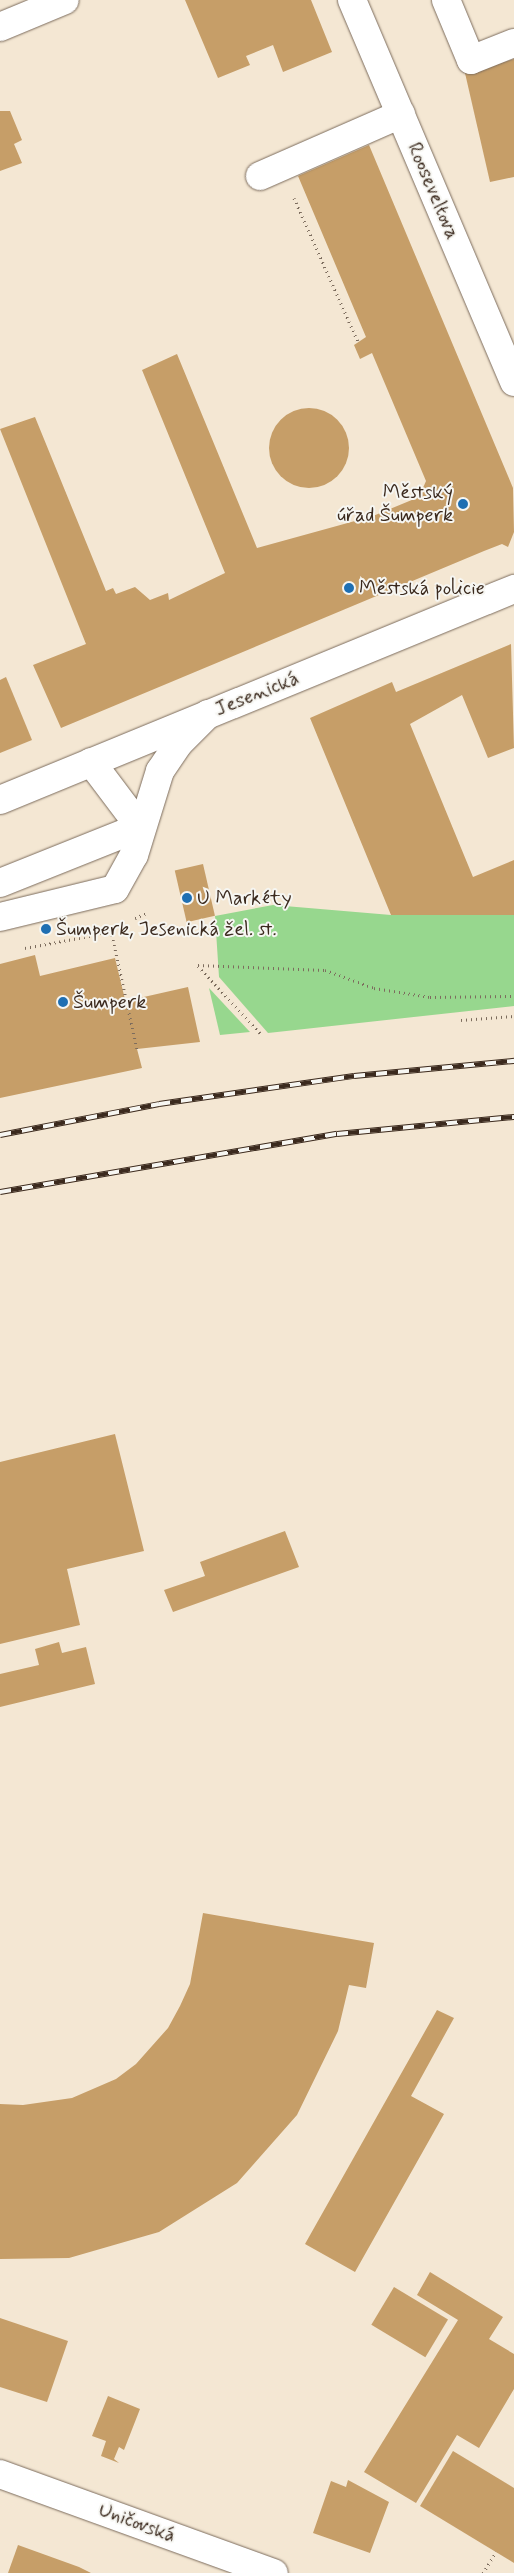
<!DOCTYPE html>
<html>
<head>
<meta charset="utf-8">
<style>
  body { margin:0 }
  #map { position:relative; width:514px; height:2573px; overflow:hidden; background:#f4e7d3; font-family:Mynerve,sans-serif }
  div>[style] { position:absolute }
  .green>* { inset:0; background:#97d78e }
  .building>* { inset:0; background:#c69e68; transform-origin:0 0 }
  .round { border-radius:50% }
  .path>* { height:3px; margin-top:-1.5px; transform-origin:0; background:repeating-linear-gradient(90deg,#7c6c5d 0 1px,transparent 0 5px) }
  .roads { filter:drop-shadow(0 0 1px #7c6c5d) drop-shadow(0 0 1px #7c6c5d) }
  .minor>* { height:28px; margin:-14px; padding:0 14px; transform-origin:14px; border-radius:14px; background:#fff }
  .major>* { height:28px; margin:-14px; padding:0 14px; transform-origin:14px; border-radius:14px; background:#fff }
  .rail>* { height:5.5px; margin-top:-2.75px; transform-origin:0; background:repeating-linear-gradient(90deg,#f6f6f2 0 11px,#3b2a1e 0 22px); box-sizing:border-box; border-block:1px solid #3b2a1e }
  .dots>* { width:14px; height:14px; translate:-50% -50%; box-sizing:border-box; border:2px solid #f6f6f2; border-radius:50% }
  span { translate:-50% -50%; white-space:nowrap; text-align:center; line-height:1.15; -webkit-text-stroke:4px #f6f6f2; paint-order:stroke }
  .street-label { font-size:20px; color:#3b2a1e }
  .poi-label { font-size:20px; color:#3b2a1e }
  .right { translate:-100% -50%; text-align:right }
  .left { translate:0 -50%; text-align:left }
</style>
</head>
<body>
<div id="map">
  <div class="green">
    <div style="clip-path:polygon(273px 905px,391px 915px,514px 915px,514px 1006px,268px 1033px,219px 977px,215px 916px)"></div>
    <div style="clip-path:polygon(209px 988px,250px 1032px,220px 1035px)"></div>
  </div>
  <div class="building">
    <div style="clip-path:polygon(185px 0,311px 0,332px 52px,283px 72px,273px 45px,246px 56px,250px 65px,218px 78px)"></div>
    <div style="clip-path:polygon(514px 59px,514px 177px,490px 182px,465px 73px)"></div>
    <div style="clip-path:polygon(0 111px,10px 111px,22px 140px,14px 144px,22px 163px,0 171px)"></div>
    <div style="clip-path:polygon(369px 145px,513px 488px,514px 532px,508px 547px,502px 544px,484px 551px,61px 728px,33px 665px,86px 644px,0 429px,35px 417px,106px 591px,113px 588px,116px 594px,135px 587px,150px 600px,168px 593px,169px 600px,225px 573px,142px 370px,177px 354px,257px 548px,373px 516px,419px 497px,426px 481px,372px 353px,360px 359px,354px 345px,366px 337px,298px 176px)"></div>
    <div class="round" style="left:269px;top:408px;width:80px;height:80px"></div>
    <div style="clip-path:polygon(511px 644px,514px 748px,488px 758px,462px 695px,410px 724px,473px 877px,514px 860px,514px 915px,391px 915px,310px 718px,392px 682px,396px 692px)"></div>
    <div style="clip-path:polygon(6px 677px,32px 740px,0 753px,0 680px)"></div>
    <div style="left:203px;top:864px;width:53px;height:29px;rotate:77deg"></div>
    <div style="clip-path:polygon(35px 955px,40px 976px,115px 958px,128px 1012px,126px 1001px,188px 987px,200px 1042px,137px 1049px,142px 1068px,0 1098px,0 964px)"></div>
    <div style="clip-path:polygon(115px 1434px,144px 1551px,67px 1569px,80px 1625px,0 1644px,0 1462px)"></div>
    <div style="clip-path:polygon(285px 1531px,299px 1567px,173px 1612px,164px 1590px,205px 1576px,200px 1562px)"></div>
    <div style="clip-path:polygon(59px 1642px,62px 1653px,86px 1647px,95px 1684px,0 1707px,0 1674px,39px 1665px,35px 1649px)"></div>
    <div style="clip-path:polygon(203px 1913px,374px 1943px,366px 1988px,349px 1985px,338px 2031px,297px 2115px,237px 2183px,159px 2232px,69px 2258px,0 2259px,0 2104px,23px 2105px,72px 2098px,116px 2079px,136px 2064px,168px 2028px,180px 2006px,190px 1984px)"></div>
    <div style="clip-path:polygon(437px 2010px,454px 2018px,411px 2096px,444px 2114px,355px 2272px,305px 2244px)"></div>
    <div style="clip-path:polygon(430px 2272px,503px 2317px,489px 2339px,514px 2354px,514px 2389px,479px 2448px,457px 2435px,416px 2503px,364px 2472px,458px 2320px,417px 2295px)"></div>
    <div style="left:394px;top:2287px;width:63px;height:44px;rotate:31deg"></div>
    <div style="clip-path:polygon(0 2318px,68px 2341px,47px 2402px,0 2387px)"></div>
    <div style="clip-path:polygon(108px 2396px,140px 2409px,124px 2450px,119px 2447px,114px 2459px,119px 2463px,101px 2456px,106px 2441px,92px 2436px)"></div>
    <div style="clip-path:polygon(453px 2451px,514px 2488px,514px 2563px,420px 2506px)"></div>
    <div style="clip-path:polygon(348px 2480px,389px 2502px,370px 2553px,313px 2533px,331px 2481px,346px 2487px)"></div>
    <div style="clip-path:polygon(18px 2545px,79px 2567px,91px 2573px,8px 2573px)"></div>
  </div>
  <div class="path">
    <div style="left:294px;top:198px;width:158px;rotate:66deg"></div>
    <div style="left:135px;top:918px;width:13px;rotate:-23deg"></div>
    <div style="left:111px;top:930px;width:122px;rotate:77.7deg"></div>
    <div style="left:25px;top:948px;width:71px;rotate:-10.5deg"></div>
    <div style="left:95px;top:935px;width:32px;rotate:-22deg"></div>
    <div style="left:198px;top:965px;width:127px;rotate:2.3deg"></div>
    <div style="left:325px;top:970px;width:52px;rotate:20.2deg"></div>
    <div style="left:374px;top:988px;width:57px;rotate:9.1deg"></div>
    <div style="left:430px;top:997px;width:84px;rotate:-0.7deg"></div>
    <div style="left:198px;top:966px;width:93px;rotate:47.2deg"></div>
    <div style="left:461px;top:1020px;width:53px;rotate:-4.3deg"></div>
    <div style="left:483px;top:2573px;width:25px;rotate:-58deg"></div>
  </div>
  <div class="roads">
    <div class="minor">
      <div style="left:352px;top:0;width:415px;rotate:67deg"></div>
      <div style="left:446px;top:0;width:65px;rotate:67.4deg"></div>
      <div style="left:471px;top:60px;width:46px;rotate:-21.6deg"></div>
      <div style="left:0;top:27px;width:70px;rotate:-22.6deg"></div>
      <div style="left:260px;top:176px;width:154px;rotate:-23.7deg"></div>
      <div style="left:91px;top:762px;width:81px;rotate:53deg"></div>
      <div style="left:0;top:883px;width:151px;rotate:-21.8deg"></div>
      <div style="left:0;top:917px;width:118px;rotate:-13.7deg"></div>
      <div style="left:115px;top:889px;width:39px;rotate:-61deg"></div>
      <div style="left:134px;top:855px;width:88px;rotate:-72.8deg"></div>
      <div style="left:160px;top:771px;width:34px;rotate:-56deg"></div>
      <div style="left:179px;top:743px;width:41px;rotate:-45deg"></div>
      <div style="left:0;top:2474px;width:291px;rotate:19.9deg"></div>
    </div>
    <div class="major">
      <div style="left:0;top:800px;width:556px;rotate:-22.32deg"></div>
    </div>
  </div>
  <div class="rail">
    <div style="left:0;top:1135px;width:162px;rotate:-11deg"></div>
    <div style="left:159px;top:1104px;width:197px;rotate:-8.2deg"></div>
    <div style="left:354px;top:1076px;width:161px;rotate:-5.4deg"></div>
    <div style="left:0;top:1192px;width:342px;rotate:-9.8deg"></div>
    <div style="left:337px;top:1134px;width:178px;rotate:-5.5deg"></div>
  </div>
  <div class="dots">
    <div style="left:463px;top:504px;background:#1f6fb2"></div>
    <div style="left:349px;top:588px;background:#1f6fb2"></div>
    <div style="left:187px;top:898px;background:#1f6fb2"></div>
    <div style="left:46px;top:929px;background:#1f6fb2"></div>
    <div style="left:63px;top:1002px;background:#1f6fb2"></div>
  </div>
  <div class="street-label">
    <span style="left:433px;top:191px;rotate:67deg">Rooseveltova</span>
    <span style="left:257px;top:694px;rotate:-22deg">Jesenická</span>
    <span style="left:137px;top:2523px;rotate:20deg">Uničovská</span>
  </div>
  <div class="poi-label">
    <span class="right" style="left:453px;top:504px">Městský<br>úřad Šumperk</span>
    <span class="left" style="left:359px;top:588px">Městská policie</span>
    <span class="left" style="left:197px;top:898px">U Markéty</span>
    <span class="left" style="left:56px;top:929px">Šumperk, Jesenická žel. st.</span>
    <span class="left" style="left:73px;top:1002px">Šumperk</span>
  </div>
</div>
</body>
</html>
